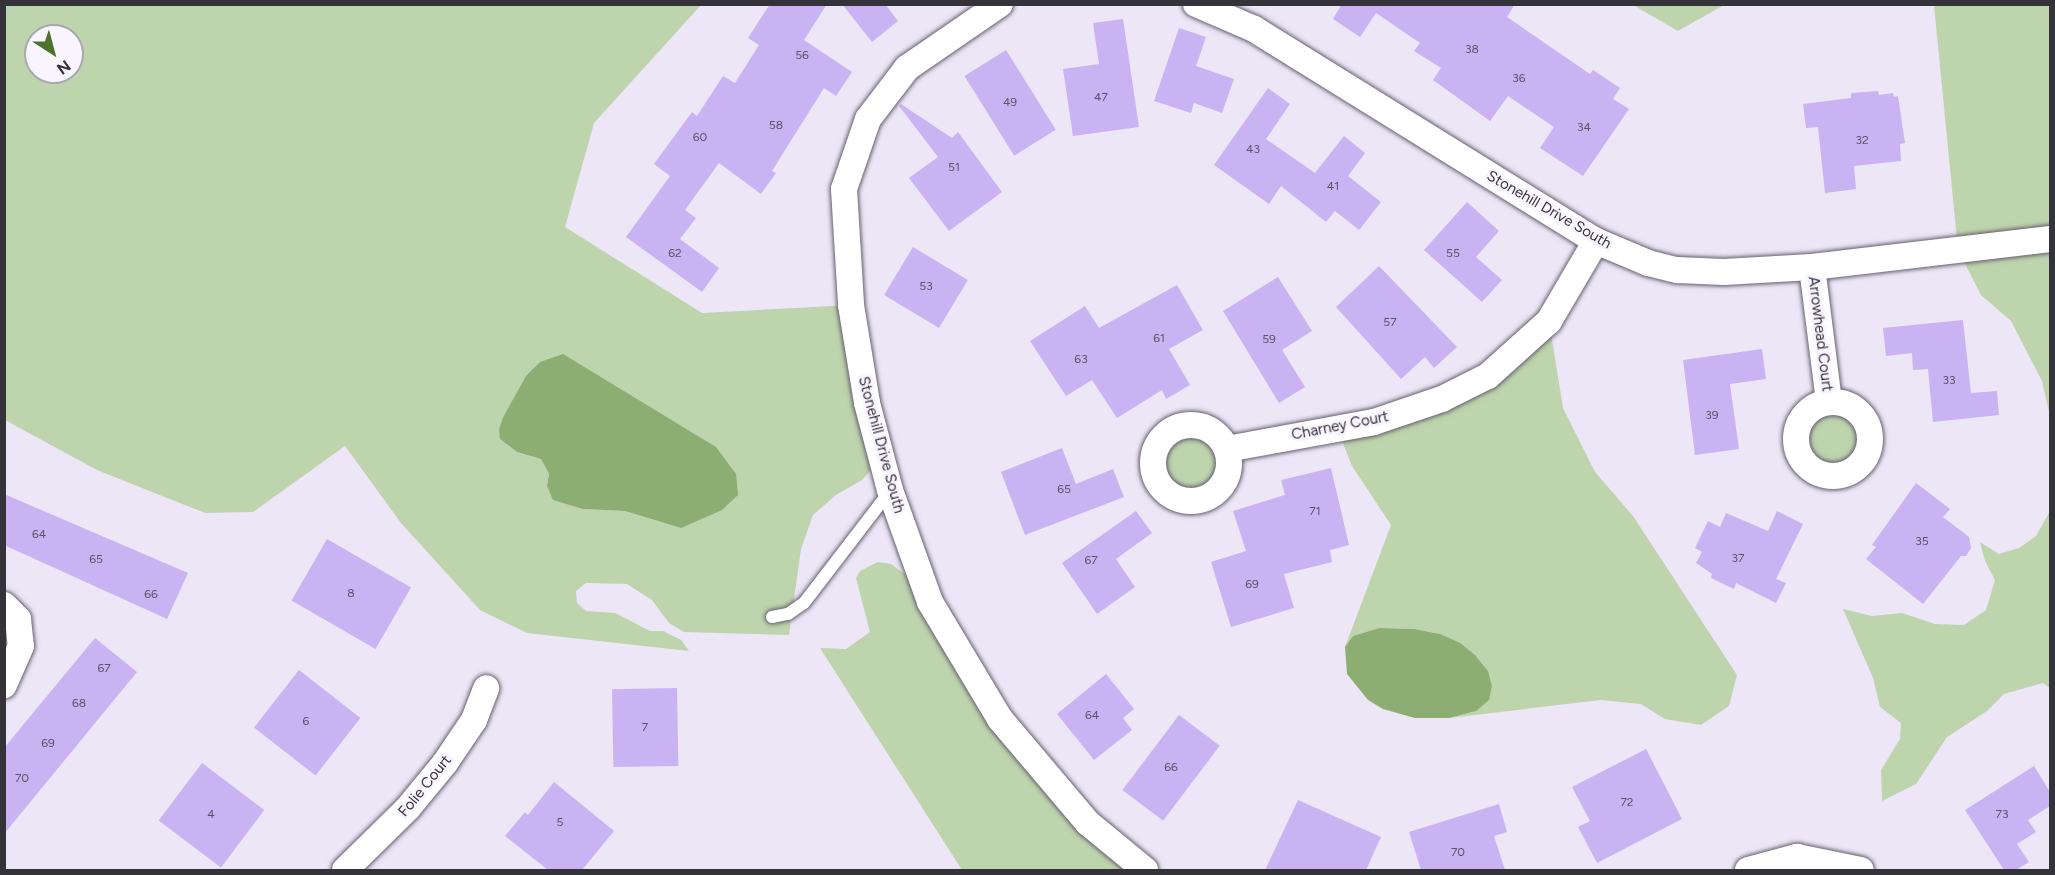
<!DOCTYPE html>
<html>
<head>
<meta charset="utf-8">
<style>
  body { margin:0 }
  #map { position:relative; width:2055px; height:875px; overflow:hidden; background:#ece6f7; font-family:Figtree,sans-serif }
  div>[style] { position:absolute }
  .green>* { inset:0; background:#bdd4ad }
  .round { border-radius:50% }
  .water>* { inset:0; background:#8cae72 }
  .building>* { inset:0; background:#cab3f2; transform-origin:0 0 }
  .roads { filter:drop-shadow(0 0 2px #66606f) drop-shadow(0 0 2px #66606f) }
  .service>* { height:12px; margin:-6px; padding:0 6px; transform-origin:6px; border-radius:6px; background:#fff }
  .minor>* { height:26px; margin:-13px; padding:0 13px; transform-origin:13px; border-radius:13px; background:#fff }
  .minor>.ring { margin:-13px; padding:0; box-sizing:content-box; background:none; border:26px solid #fff; border-radius:50% }
  span { translate:-50% -50%; white-space:nowrap; text-align:center; line-height:1.15; -webkit-text-stroke:6px #f8f5ff; paint-order:stroke }
  .number-label { font-size:12px; color:#5a5368 }
  .number-label span { -webkit-text-stroke-width:0 }
  .street-label { font-size:15px; color:#35333a }
  .frame { position:absolute; inset:0; border:6px solid #35333a; pointer-events:none }
  .north { position:absolute; left:24px; top:24px; width:60px; height:60px; box-sizing:border-box; background:#f8f5ff; border:2px solid #aaa7b0; border-radius:50%; rotate:144deg; font-size:16px; font-weight:700; line-height:24px; text-align:center; color:#35333a }
  .north::after { content:''; display:block; margin:auto; width:21px; height:27px; background:#4d722c; clip-path:polygon(50% 0,100% 100%,50% 72%,0 100%) }
</style>
</head>
<body>
<div id="map">
  <div class="green">
    <div style="clip-path:polygon(evenodd,4px 5px,701px 5px,594px 123px,565px 227px,702px 313px,851px 305px,880px 460px,862px 480px,836px 495px,813px 515px,801px 549px,789px 635px,684px 632px,669px 623px,652px 600px,627px 584px,586px 583px,576px 591px,577px 603px,586px 611px,615px 613px,650px 631px,663px 631px,681px 640px,689px 651px,527px 633px,480px 610px,401px 523px,345px 446px,253px 512px,205px 513px,97px 470px,5px 420px,4px 5px,36px 36px,72px 36px,72px 72px,36px 72px,36px 36px,4px 5px,526px 376px,681px 528px,625px 511px,583px 509px,547px 486px,549px 474px,541px 459px,517px 452px,500px 439px,503px 417px,526px 376px)"></div>
    <div style="clip-path:polygon(1633px 5px,1724px 5px,1678px 31px)"></div>
    <div style="clip-path:polygon(1934px 5px,2050px 5px,2050px 444px,2049px 412px,2042px 381px,2011px 321px,1981px 295px,1958px 250px)"></div>
    <div style="clip-path:polygon(1549px 321px,1563px 408px,1595px 472px,1633px 516px,1737px 675px,1729px 706px,1701px 725px,1665px 719px,1641px 704px,1601px 700px,1449px 718px,1476px 711px,1492px 686px,1487px 670px,1475px 655px,1440px 634px,1416px 629px,1379px 628px,1353px 636px,1345px 647px,1391px 525px,1352px 466px,1337px 428px,1442px 399px)"></div>
    <div class="round" style="left:1796px;top:402px;width:74px;height:74px"></div>
    <div class="round" style="left:1153px;top:425px;width:76px;height:76px"></div>
    <div style="clip-path:polygon(2050px 511px,2050px 688px,2043px 683px,2004px 694px,1987px 711px,1947px 737px,1916px 784px,1882px 801px,1881px 770px,1900px 739px,1901px 723px,1880px 707px,1873px 678px,1843px 609px,1872px 616px,1902px 613px,1935px 624px,1964px 625px,1986px 610px,1995px 580px,1985px 561px,1980px 542px,1999px 554px,2019px 548px,2036px 536px)"></div>
    <div style="clip-path:polygon(878px 562px,891px 564px,917px 583px,1000px 719px,1145px 870px,962px 870px,820px 648px,846px 649px,870px 632px,856px 578px,860px 571px)"></div>
  </div>
  <div class="water">
    <div style="clip-path:polygon(563px 354px,716px 447px,736px 474px,738px 495px,722px 510px,681px 528px,625px 511px,583px 509px,553px 500px,547px 486px,549px 474px,541px 459px,517px 452px,500px 439px,499px 430px,503px 417px,526px 376px,540px 362px)"></div>
    <div style="clip-path:polygon(1379px 628px,1415px 629px,1440px 634px,1460px 643px,1475px 655px,1488px 671px,1492px 686px,1489px 700px,1476px 711px,1449px 718px,1415px 718px,1383px 709px,1368px 700px,1347px 674px,1345px 647px,1353px 636px)"></div>
  </div>
  <div class="building">
    <div style="clip-path:polygon(770px 4px,827px 4px,804px 40px,852px 72px,836px 96px,824px 88px,772px 171px,776px 173px,761px 194px,719px 163px,685px 210px,696px 218px,680px 239px,719px 268px,702px 292px,626px 237px,670px 176px,654px 164px,692px 112px,697px 116px,723px 76px,735px 83px,759px 45px,748px 38px)"></div>
    <div style="clip-path:polygon(842px 4px,885px 4px,898px 21px,872px 42px)"></div>
    <div style="clip-path:polygon(1342px 4px,1515px 4px,1507px 17px,1590px 74px,1593px 70px,1620px 88px,1613px 99px,1629px 109px,1583px 176px,1540px 148px,1554px 127px,1508px 96px,1490px 121px,1433px 80px,1441px 68px,1414px 51px,1420px 43px,1376px 13px,1360px 37px,1333px 19px)"></div>
    <div style="clip-path:polygon(1123px 19px,1139px 127px,1073px 136px,1063px 69px,1099px 64px,1093px 23px)"></div>
    <div style="clip-path:polygon(1179px 28px,1206px 37px,1196px 66px,1234px 79px,1222px 113px,1194px 103px,1191px 113px,1154px 101px)"></div>
    <div style="left:1006px;top:50px;width:94px;height:49px;rotate:58deg"></div>
    <div style="clip-path:polygon(1268px 88px,1290px 104px,1266px 139px,1315px 173px,1344px 136px,1365px 153px,1348px 176px,1381px 202px,1359px 230px,1335px 211px,1326px 222px,1281px 186px,1269px 204px,1214px 165px)"></div>
    <div style="clip-path:polygon(1878px 91px,1879px 95px,1893px 93px,1894px 97px,1898px 96px,1905px 143px,1900px 144px,1901px 161px,1854px 166px,1856px 189px,1825px 193px,1818px 127px,1806px 128px,1803px 104px,1851px 98px,1851px 93px)"></div>
    <div style="clip-path:polygon(901px 104px,952px 138px,958px 132px,1002px 192px,949px 231px,909px 178px,938px 157px,899px 106px)"></div>
    <div style="clip-path:polygon(1467px 202px,1499px 231px,1476px 257px,1502px 280px,1482px 302px,1424px 250px)"></div>
    <div style="left:913px;top:247px;width:64px;height:56px;rotate:31deg"></div>
    <div style="clip-path:polygon(1379px 266px,1457px 347px,1434px 368px,1425px 357px,1401px 379px,1336px 307px)"></div>
    <div style="clip-path:polygon(1278px 277px,1312px 331px,1282px 350px,1305px 387px,1279px 403px,1223px 311px)"></div>
    <div style="clip-path:polygon(1177px 285px,1203px 330px,1169px 349px,1190px 385px,1166px 399px,1162px 390px,1117px 418px,1092px 380px,1066px 396px,1030px 341px,1085px 306px,1099px 328px)"></div>
    <div style="clip-path:polygon(1963px 320px,1971px 393px,1997px 391px,1999px 415px,1933px 422px,1928px 369px,1913px 370px,1912px 353px,1886px 356px,1883px 328px)"></div>
    <div style="clip-path:polygon(1762px 349px,1766px 379px,1730px 384px,1739px 449px,1695px 455px,1683px 360px)"></div>
    <div style="clip-path:polygon(1062px 448px,1076px 484px,1113px 469px,1124px 497px,1025px 535px,1001px 472px)"></div>
    <div style="clip-path:polygon(1331px 468px,1349px 545px,1330px 550px,1332px 562px,1284px 574px,1294px 608px,1231px 627px,1211px 562px,1246px 551px,1233px 511px,1285px 495px,1281px 480px)"></div>
    <div style="clip-path:polygon(1916px 483px,1950px 509px,1943px 517px,1969px 537px,1971px 548px,1966px 556px,1961px 556px,1923px 604px,1866px 559px,1876px 547px,1872px 545px)"></div>
    <div style="clip-path:polygon(4px 494px,188px 573px,167px 619px,4px 545px)"></div>
    <div style="clip-path:polygon(1136px 511px,1152px 533px,1116px 559px,1135px 587px,1097px 614px,1062px 563px)"></div>
    <div style="clip-path:polygon(1777px 511px,1803px 524px,1776px 579px,1786px 583px,1776px 603px,1736px 583px,1734px 589px,1711px 578px,1712px 574px,1696px 563px,1702px 552px,1695px 548px,1708px 521px,1720px 527px,1726px 513px,1768px 531px)"></div>
    <div style="left:327px;top:539px;width:97px;height:71px;rotate:30deg"></div>
    <div style="clip-path:polygon(95px 638px,137px 672px,4px 834px,4px 748px)"></div>
    <div style="left:299px;top:670px;width:78px;height:73px;rotate:38deg"></div>
    <div style="clip-path:polygon(1106px 674px,1134px 709px,1123px 718px,1132px 730px,1094px 760px,1057px 714px)"></div>
    <div style="left:677px;top:688px;width:78px;height:65px;rotate:89deg"></div>
    <div style="left:1179px;top:715px;width:51px;height:94px;rotate:37deg"></div>
    <div style="clip-path:polygon(1646px 749px,1682px 819px,1597px 863px,1578px 827px,1590px 821px,1572px 787px)"></div>
    <div style="left:202px;top:763px;width:78px;height:72px;rotate:37deg"></div>
    <div style="clip-path:polygon(2034px 766px,2050px 792px,2050px 806px,2028px 820px,2036px 832px,2017px 844px,2029px 862px,2016px 870px,2004px 870px,1965px 810px)"></div>
    <div style="clip-path:polygon(554px 782px,614px 831px,582px 870px,548px 870px,505px 836px,525px 812px,528px 815px)"></div>
    <div style="clip-path:polygon(1298px 800px,1381px 837px,1366px 870px,1265px 870px)"></div>
    <div style="clip-path:polygon(1499px 804px,1507px 832px,1494px 836px,1505px 870px,1421px 870px,1409px 832px)"></div>
  </div>
  <div class="roads">
    <div class="service">
      <div style="left:772px;top:617px;width:16px;rotate:-11deg"></div>
      <div style="left:788px;top:614px;width:19px;rotate:-35deg"></div>
      <div style="left:804px;top:603px;width:141px;rotate:-52.5deg"></div>
    </div>
    <div class="minor">
      <div style="left:1000px;top:4px;width:113px;rotate:145.5deg"></div>
      <div style="left:907px;top:68px;width:64px;rotate:127.4deg"></div>
      <div style="left:868px;top:119px;width:74px;rotate:108.9deg"></div>
      <div style="left:844px;top:189px;width:116px;rotate:86.5deg"></div>
      <div style="left:851px;top:305px;width:99px;rotate:80.7deg"></div>
      <div style="left:867px;top:403px;width:90px;rotate:75.2deg"></div>
      <div style="left:890px;top:490px;width:119px;rotate:70.3deg"></div>
      <div style="left:930px;top:602px;width:136px;rotate:59.1deg"></div>
      <div style="left:1000px;top:719px;width:136px;rotate:49.8deg"></div>
      <div style="left:1088px;top:823px;width:74px;rotate:39.5deg"></div>
      <div style="left:1196px;top:4px;width:63px;rotate:23.3deg"></div>
      <div style="left:1254px;top:29px;width:402px;rotate:31.8deg"></div>
      <div style="left:1596px;top:241px;width:56px;rotate:22.9deg"></div>
      <div style="left:1648px;top:263px;width:30px;rotate:14deg"></div>
      <div style="left:1677px;top:270px;width:47px;rotate:2.4deg"></div>
      <div style="left:1724px;top:272px;width:88px;rotate:-3.3deg"></div>
      <div style="left:1812px;top:267px;width:240px;rotate:-6.7deg"></div>
      <div style="left:1812px;top:267px;width:136px;rotate:82.8deg"></div>
      <div class="ring" style="left:1796px;top:402px;width:48px;height:48px"></div>
      <div class="ring" style="left:1153px;top:425px;width:50px;height:50px"></div>
      <div style="left:1227px;top:449px;width:149px;rotate:-10.4deg"></div>
      <div style="left:1374px;top:422px;width:72px;rotate:-18.7deg"></div>
      <div style="left:1442px;top:399px;width:51px;rotate:-26.6deg"></div>
      <div style="left:1488px;top:376px;width:82px;rotate:-42deg"></div>
      <div style="left:1549px;top:321px;width:93px;rotate:-59.6deg"></div>
      <div style="left:4px;top:605px;width:20px;rotate:45deg"></div>
      <div style="left:18px;top:619px;width:27px;rotate:84deg"></div>
      <div style="left:21px;top:646px;width:43px;rotate:113.6deg"></div>
      <div style="left:345px;top:870px;width:88px;rotate:-44.5deg"></div>
      <div style="left:408px;top:808px;width:58px;rotate:-50.6deg"></div>
      <div style="left:445px;top:763px;width:52px;rotate:-56deg"></div>
      <div style="left:474px;top:720px;width:34px;rotate:-69deg"></div>
      <div style="left:1748px;top:870px;width:51px;rotate:-14.9deg"></div>
      <div style="left:1797px;top:857px;width:65px;rotate:11.5deg"></div>
    </div>
  </div>
  <div class="number-label">
    <span style="left:1472px;top:50px">38</span>
    <span style="left:802px;top:56px">56</span>
    <span style="left:1519px;top:79px">36</span>
    <span style="left:1101px;top:98px">47</span>
    <span style="left:1010px;top:103px">49</span>
    <span style="left:776px;top:126px">58</span>
    <span style="left:1584px;top:128px">34</span>
    <span style="left:700px;top:138px">60</span>
    <span style="left:1862px;top:141px">32</span>
    <span style="left:1253px;top:150px">43</span>
    <span style="left:954px;top:168px">51</span>
    <span style="left:1333px;top:187px">41</span>
    <span style="left:675px;top:254px">62</span>
    <span style="left:1453px;top:254px">55</span>
    <span style="left:926px;top:287px">53</span>
    <span style="left:1390px;top:323px">57</span>
    <span style="left:1159px;top:339px">61</span>
    <span style="left:1269px;top:340px">59</span>
    <span style="left:1081px;top:360px">63</span>
    <span style="left:1949px;top:381px">33</span>
    <span style="left:1712px;top:416px">39</span>
    <span style="left:1064px;top:490px">65</span>
    <span style="left:1315px;top:512px">71</span>
    <span style="left:39px;top:535px">64</span>
    <span style="left:1922px;top:542px">35</span>
    <span style="left:1738px;top:559px">37</span>
    <span style="left:96px;top:560px">65</span>
    <span style="left:1091px;top:561px">67</span>
    <span style="left:1252px;top:585px">69</span>
    <span style="left:351px;top:594px">8</span>
    <span style="left:151px;top:595px">66</span>
    <span style="left:104px;top:669px">67</span>
    <span style="left:79px;top:704px">68</span>
    <span style="left:1092px;top:716px">64</span>
    <span style="left:306px;top:722px">6</span>
    <span style="left:645px;top:728px">7</span>
    <span style="left:48px;top:744px">69</span>
    <span style="left:1171px;top:768px">66</span>
    <span style="left:22px;top:779px">70</span>
    <span style="left:1627px;top:803px">72</span>
    <span style="left:211px;top:815px">4</span>
    <span style="left:2002px;top:815px">73</span>
    <span style="left:560px;top:823px">5</span>
    <span style="left:1458px;top:853px">70</span>
  </div>
  <div class="street-label">
    <span style="left:1549px;top:210px;rotate:30deg">Stonehill Drive South</span>
    <span style="left:1820px;top:334px;rotate:83deg">Arrowhead Court</span>
    <span style="left:1340px;top:426px;rotate:-11deg">Charney Court</span>
    <span style="left:881px;top:445px;rotate:75deg">Stonehill Drive South</span>
    <span style="left:425px;top:786px;rotate:-51deg">Folie Court</span>
  </div>
  <div class="frame"></div>
  <div class="north">N</div>
</div>
</body>
</html>
